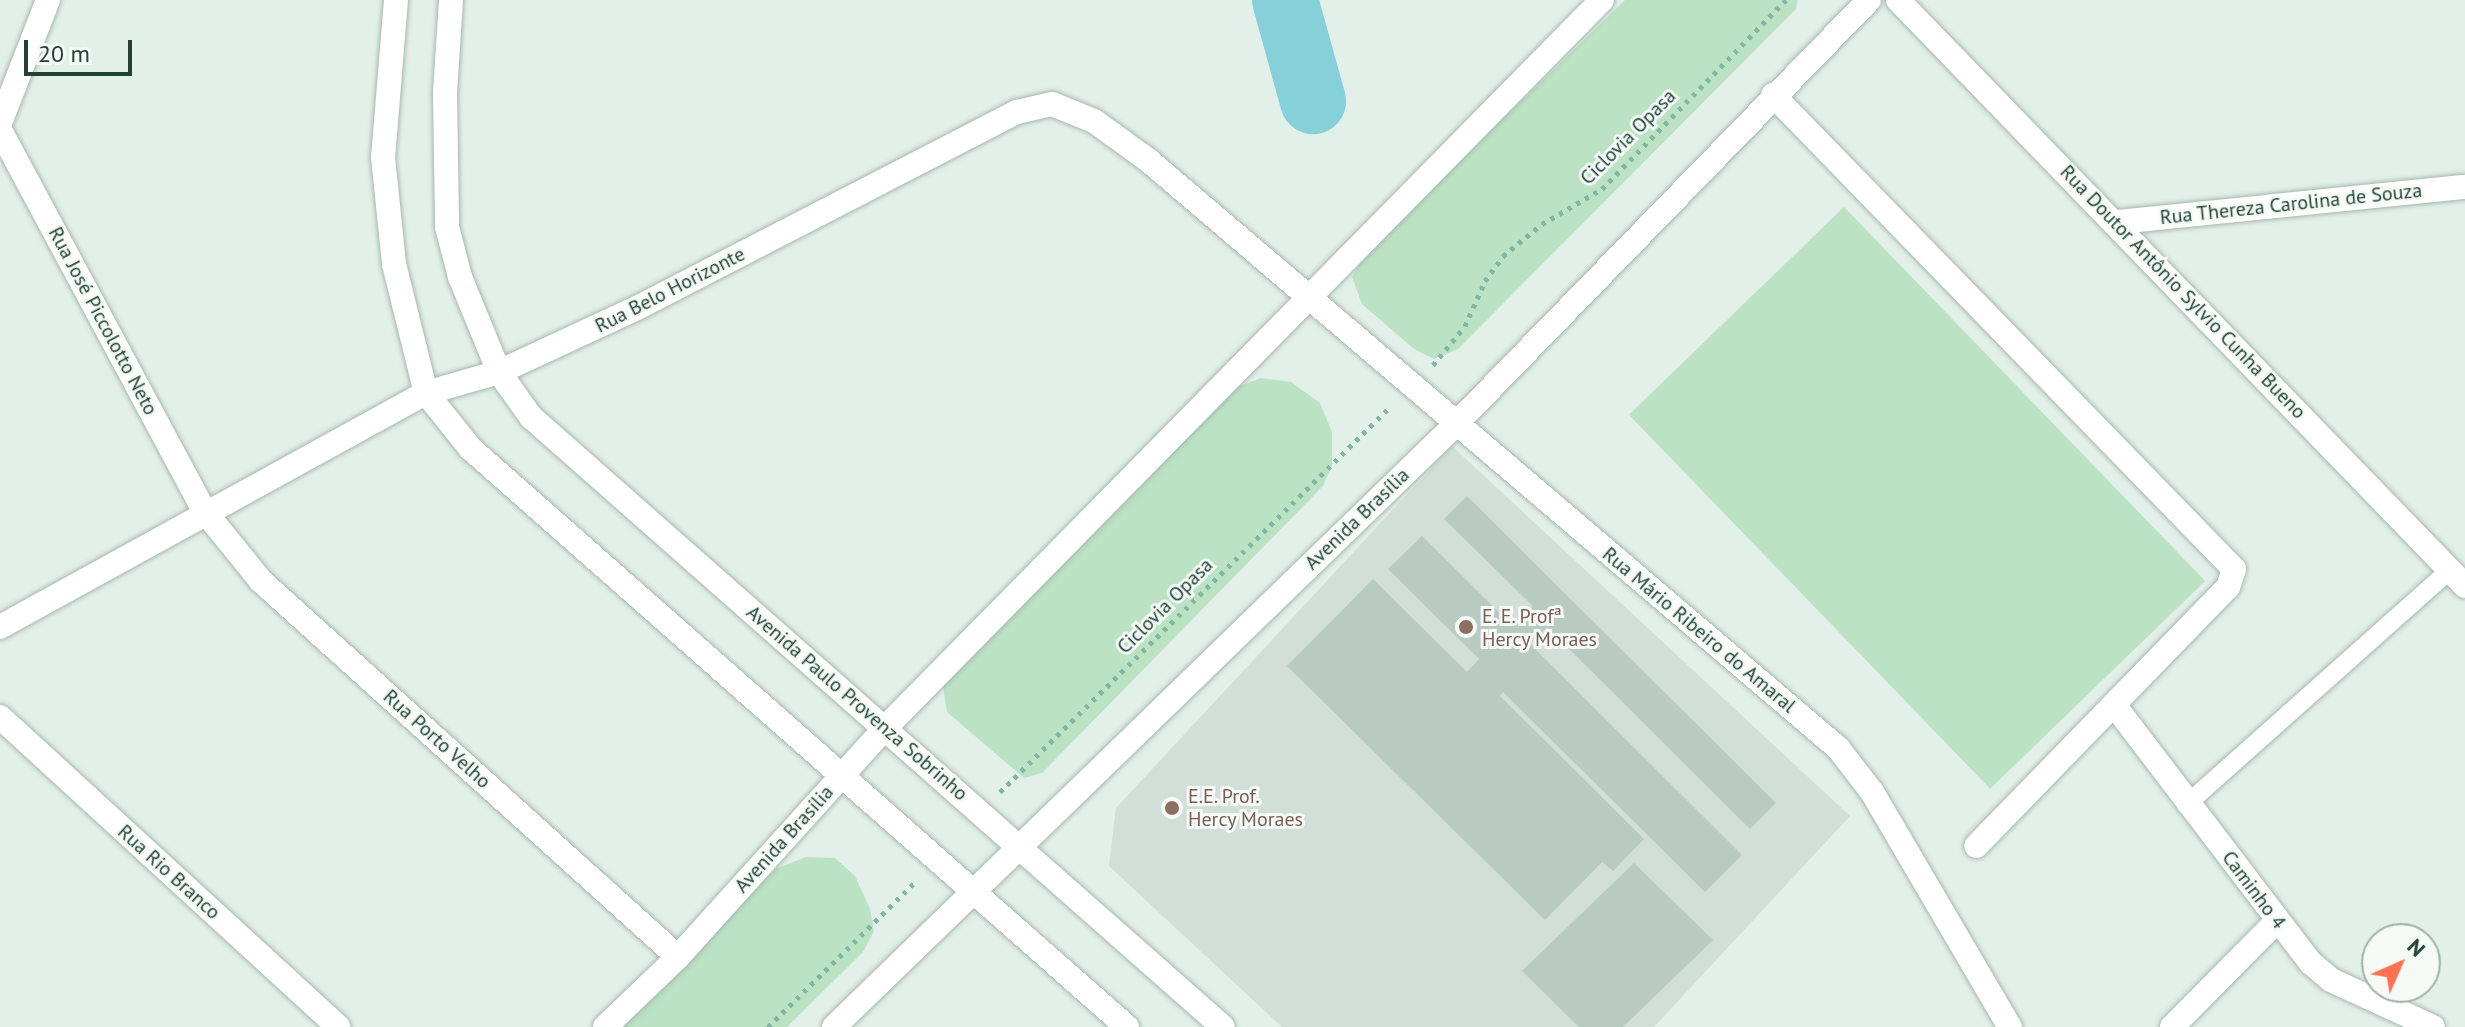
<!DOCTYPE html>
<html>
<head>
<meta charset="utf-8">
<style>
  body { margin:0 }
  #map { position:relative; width:2465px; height:1027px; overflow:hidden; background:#e3efe9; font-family:"PT Sans",sans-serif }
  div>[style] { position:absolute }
  .built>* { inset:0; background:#d1dfd8 }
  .green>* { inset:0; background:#bae2c3; transform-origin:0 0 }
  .river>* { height:66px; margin:-33px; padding:0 33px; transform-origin:33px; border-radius:33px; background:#86d1d9 }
  .building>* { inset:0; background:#b8cac2 }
  .path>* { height:5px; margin-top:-2.5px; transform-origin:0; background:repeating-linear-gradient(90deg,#80b6a2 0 4px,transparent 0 10px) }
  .roads { filter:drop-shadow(0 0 2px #a5b8b0) drop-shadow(0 0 2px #a5b8b0) }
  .service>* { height:18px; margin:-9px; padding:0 9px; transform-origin:9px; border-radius:9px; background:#fff }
  .minor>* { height:24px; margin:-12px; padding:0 12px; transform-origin:12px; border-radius:12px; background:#fff }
  .secondary>* { height:24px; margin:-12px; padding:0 12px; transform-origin:12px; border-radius:12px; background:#fff }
  .dots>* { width:22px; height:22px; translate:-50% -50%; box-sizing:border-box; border:4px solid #f5faf7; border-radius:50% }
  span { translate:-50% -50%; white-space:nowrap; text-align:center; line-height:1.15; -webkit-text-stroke:6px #f5faf7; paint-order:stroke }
  .street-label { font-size:20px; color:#214337 }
  .education-label { font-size:20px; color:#785e54 }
  .left { translate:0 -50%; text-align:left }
  .north { position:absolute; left:2361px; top:923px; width:80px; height:80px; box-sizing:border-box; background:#f5faf7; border:2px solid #a0b1aa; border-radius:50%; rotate:45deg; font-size:22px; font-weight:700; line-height:32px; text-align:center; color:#214337 }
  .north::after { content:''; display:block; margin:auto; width:28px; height:36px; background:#ff7151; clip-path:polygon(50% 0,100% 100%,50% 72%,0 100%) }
  .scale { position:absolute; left:24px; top:40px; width:108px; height:36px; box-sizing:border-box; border:4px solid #214337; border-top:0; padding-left:10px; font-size:24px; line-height:28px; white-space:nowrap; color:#214337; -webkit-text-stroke:6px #f5faf7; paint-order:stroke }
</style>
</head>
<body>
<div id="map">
  <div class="built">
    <div style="clip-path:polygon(1452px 446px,1850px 816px,1654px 1027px,1282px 1027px,1109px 866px,1116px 808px)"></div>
  </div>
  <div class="green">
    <div style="clip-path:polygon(1625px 0,1798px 0,1796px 9px,1458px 349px,1434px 359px,1414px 349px,1362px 304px,1352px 277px,1368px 250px)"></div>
    <div style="left:1844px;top:207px;width:520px;height:299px;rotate:46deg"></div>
    <div style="clip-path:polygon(1261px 378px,1291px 382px,1320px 403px,1332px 432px,1332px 465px,1323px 486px,1042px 773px,1024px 778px,947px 712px,943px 686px,1229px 390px)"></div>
    <div style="clip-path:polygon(806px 857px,835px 858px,855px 876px,870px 909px,874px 931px,863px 952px,787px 1027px,616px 1027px,776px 869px)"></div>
  </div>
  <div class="river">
    <div style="left:1285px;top:0;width:105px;rotate:74.5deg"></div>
  </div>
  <div class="building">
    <div style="clip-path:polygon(1467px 496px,1776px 803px,1750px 829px,1547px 627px,1530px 644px,1742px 855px,1705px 892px,1503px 692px,1500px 696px,1644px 839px,1613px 871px,1602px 862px,1545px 920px,1287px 666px,1373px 579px,1467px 672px,1479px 659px,1388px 569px,1422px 536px,1513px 626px,1533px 606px,1444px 519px)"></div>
    <div style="clip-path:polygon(1634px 863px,1713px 940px,1623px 1027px,1579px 1027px,1522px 971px)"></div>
  </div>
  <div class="path">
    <div style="left:1433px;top:365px;width:50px;rotate:-50.6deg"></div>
    <div style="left:1465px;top:326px;width:49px;rotate:-66deg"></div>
    <div style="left:1485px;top:281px;width:31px;rotate:-54deg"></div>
    <div style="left:1503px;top:256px;width:50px;rotate:-39.4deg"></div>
    <div style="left:1542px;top:224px;width:69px;rotate:-30.3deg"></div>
    <div style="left:1602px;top:189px;width:264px;rotate:-45.8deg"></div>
    <div style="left:1000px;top:792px;width:549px;rotate:-44.63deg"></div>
    <div style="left:768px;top:1027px;width:208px;rotate:-44.6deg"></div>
  </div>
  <div class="roads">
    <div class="service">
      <div style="left:2186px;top:805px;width:353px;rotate:-41.7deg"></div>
    </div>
    <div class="minor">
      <div style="left:1898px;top:0;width:815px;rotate:45.94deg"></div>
      <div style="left:1773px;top:95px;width:661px;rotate:45.8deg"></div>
      <div style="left:2234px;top:569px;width:19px;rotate:108deg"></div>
      <div style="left:2228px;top:587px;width:361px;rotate:134.2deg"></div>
      <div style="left:0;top:123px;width:132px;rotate:-68.7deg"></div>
      <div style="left:0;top:130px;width:434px;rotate:61.8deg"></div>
      <div style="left:205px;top:512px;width:89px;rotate:50.9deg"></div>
      <div style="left:261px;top:581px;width:561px;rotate:42.04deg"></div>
      <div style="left:2118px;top:222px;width:349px;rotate:-5.8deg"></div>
      <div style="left:0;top:627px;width:486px;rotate:-28.8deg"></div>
      <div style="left:426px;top:393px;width:76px;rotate:-16deg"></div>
      <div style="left:499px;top:372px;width:152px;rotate:-24.9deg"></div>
      <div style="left:637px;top:308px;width:428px;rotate:-27.3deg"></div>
      <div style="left:1017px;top:112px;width:36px;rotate:-13deg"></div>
      <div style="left:1052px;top:104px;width:45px;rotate:22deg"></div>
      <div style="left:1094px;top:121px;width:67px;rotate:35.8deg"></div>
      <div style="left:1148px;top:160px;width:907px;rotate:40.44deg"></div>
      <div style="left:1838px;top:748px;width:56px;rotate:52.3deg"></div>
      <div style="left:1872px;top:792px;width:273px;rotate:59.6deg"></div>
      <div style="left:2115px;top:706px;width:323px;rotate:52.7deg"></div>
      <div style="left:2311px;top:963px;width:26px;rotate:40deg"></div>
      <div style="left:2331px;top:980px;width:112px;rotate:24.7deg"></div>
      <div style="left:0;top:717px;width:459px;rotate:42.5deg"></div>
      <div style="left:2172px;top:1027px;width:149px;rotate:-45.3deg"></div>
    </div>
    <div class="secondary">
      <div style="left:396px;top:0;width:158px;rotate:94.7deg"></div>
      <div style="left:383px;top:157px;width:108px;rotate:84.1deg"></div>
      <div style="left:394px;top:264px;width:133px;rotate:76.1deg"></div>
      <div style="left:426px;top:393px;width:72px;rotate:51.2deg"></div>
      <div style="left:471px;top:449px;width:874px;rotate:41.38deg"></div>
      <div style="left:451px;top:0;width:93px;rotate:93.7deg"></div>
      <div style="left:445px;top:93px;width:134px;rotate:89.1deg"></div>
      <div style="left:447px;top:227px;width:52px;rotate:75.4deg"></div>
      <div style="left:460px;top:277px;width:103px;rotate:67.7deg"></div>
      <div style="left:499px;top:372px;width:55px;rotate:54.6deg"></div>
      <div style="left:531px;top:417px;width:922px;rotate:41.4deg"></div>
      <div style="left:605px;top:1027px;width:101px;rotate:-43.8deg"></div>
      <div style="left:678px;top:957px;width:307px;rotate:-47.9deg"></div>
      <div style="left:884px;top:729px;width:1023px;rotate:-45.44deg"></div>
      <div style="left:834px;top:1027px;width:865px;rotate:-44.11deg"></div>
      <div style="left:1455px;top:425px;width:593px;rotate:-45.75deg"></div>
    </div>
  </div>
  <div class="dots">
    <div style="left:1466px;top:627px;background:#8d6e63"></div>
    <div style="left:1172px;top:808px;background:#8d6e63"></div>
  </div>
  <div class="street-label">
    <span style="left:1628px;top:137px;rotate:-45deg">Ciclovia Opasa</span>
    <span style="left:2291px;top:204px;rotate:-6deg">Rua Thereza Carolina de Souza</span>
    <span style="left:670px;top:290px;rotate:-27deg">Rua Belo Horizonte</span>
    <span style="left:2183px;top:292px;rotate:46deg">Rua Doutor Antônio Sylvio Cunha Bueno</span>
    <span style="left:103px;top:321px;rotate:62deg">Rua José Piccolotto Neto</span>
    <span style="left:1357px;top:519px;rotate:-44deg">Avenida Brasília</span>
    <span style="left:1165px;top:606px;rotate:-45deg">Ciclovia Opasa</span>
    <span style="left:1699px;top:630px;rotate:40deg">Rua Mário Ribeiro do Amaral</span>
    <span style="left:857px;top:703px;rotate:41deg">Avenida Paulo Provenza Sobrinho</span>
    <span style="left:437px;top:739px;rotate:42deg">Rua Porto Velho</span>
    <span style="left:784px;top:839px;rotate:-48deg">Avenida Brasília</span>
    <span style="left:169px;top:872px;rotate:42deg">Rua Rio Branco</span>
    <span style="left:2254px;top:890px;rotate:53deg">Caminho 4</span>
  </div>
  <div class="education-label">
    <span class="left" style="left:1482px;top:628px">E. E. Profª<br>Hercy Moraes</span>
    <span class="left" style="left:1188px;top:808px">E.E. Prof.<br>Hercy Moraes</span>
  </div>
  <div class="north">N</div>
  <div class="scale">20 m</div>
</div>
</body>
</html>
